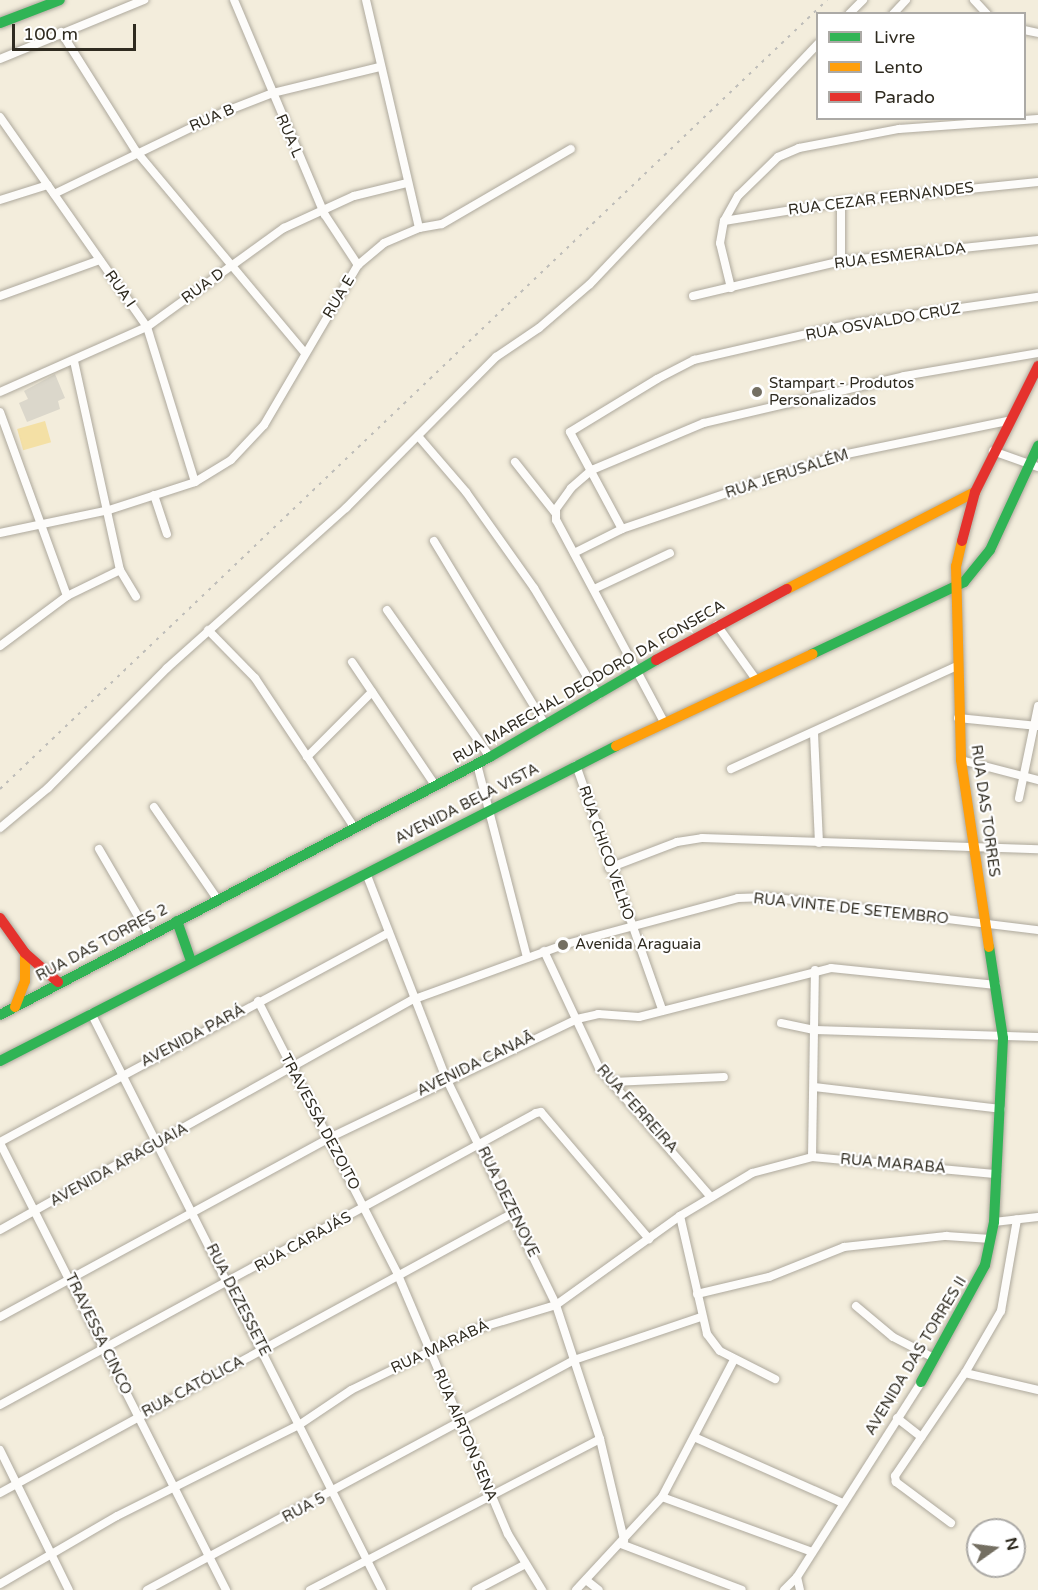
<!DOCTYPE html>
<html>
<head>
<meta charset="utf-8">
<style>
  body { margin:0 }
  #map { position:relative; width:1038px; height:1590px; overflow:hidden; background:#f3eddc; font-family:"Varela Round",sans-serif }
  div>[style] { position:absolute }
  .green>* { inset:0; background:#f4e0a5; transform-origin:0 0 }
  .building>* { inset:0; background:#dbd7cb }
  .roads { filter:drop-shadow(0 0 2px #aea99d) drop-shadow(0 0 2px #aea99d) }
  .street>* { height:8px; margin:-4px; padding:0 4px; transform-origin:4px; border-radius:4px; background:#fdfcfa }
  .fast>* { height:10px; margin:-5px; padding:0 5px; transform-origin:5px; border-radius:5px; background:#30b455 }
  .slow>* { height:10px; margin:-5px; padding:0 5px; transform-origin:5px; border-radius:5px; background:#ff9f0a }
  .jam>* { height:10px; margin:-5px; padding:0 5px; transform-origin:5px; border-radius:5px; background:#e5322d }
  .rail>* { height:2px; margin-top:-1px; transform-origin:0; background:repeating-linear-gradient(90deg,#bebdb9 0 3px,transparent 0 9px) }
  .dots>* { width:16px; height:16px; translate:-50% -50%; box-sizing:border-box; border:3px solid #fff; border-radius:50% }
  span { translate:-50% -50%; white-space:nowrap; text-align:center; line-height:1.15; -webkit-text-stroke:4.5px #fff; paint-order:stroke }
  .street-label { font-size:15px; color:#2f2b20 }
  .poi-label { font-size:15px; color:#2f2b20 }
  .left { translate:0 -50%; text-align:left }
  .legend { position:absolute; left:816px; top:12px; width:210px; height:108px; box-sizing:border-box; background:#fff; border:2px solid #acaaa6; margin:0; padding:8px 10px; list-style:none; font-size:18px; color:#2f2b20 }
  .legend li { display:flex; align-items:center; gap:12px; height:30px }
  .legend b { width:30px; border:2px solid #acaaa6 }
  .north { position:absolute; left:966px; top:1518px; width:60px; height:60px; box-sizing:border-box; background:#fff; border:2px solid #acaaa6; border-radius:50%; rotate:76deg; font-size:16px; font-weight:700; line-height:24px; text-align:center; color:#2f2b20 }
  .north::after { content:''; display:block; margin:auto; width:21px; height:27px; background:#746f62; clip-path:polygon(50% 0,100% 100%,50% 72%,0 100%) }
  .scale { position:absolute; left:12px; top:24px; width:124px; height:27px; box-sizing:border-box; border:3px solid #2f2b20; border-top:0; padding-left:8px; font-size:18px; line-height:21px; white-space:nowrap; color:#2f2b20; -webkit-text-stroke:4px #fff; paint-order:stroke }
</style>
</head>
<body>
<div id="map">
  <div class="green">
    <div style="left:45px;top:421px;width:22px;height:29px;rotate:74deg"></div>
  </div>
  <div class="building">
    <div style="clip-path:polygon(55px 374px,65px 398px,58px 401px,60px 409px,27px 422px,19px 403px,28px 399px,24px 391px)"></div>
  </div>
  <div class="roads">
    <div class="street">
      <div style="left:234px;top:0;width:233px;rotate:67.1deg"></div>
      <div style="left:325px;top:215px;width:60px;rotate:56.6deg"></div>
      <div style="left:366px;top:0;width:234px;rotate:76.9deg"></div>
      <div style="left:974px;top:0;width:19px;rotate:47deg"></div>
      <div style="left:849px;top:14px;width:20px;rotate:-45deg"></div>
      <div style="left:893px;top:14px;width:19px;rotate:-47deg"></div>
      <div style="left:1024px;top:30px;width:14px;rotate:12deg"></div>
      <div style="left:61px;top:32px;width:141px;rotate:57.8deg"></div>
      <div style="left:136px;top:151px;width:263px;rotate:50.1deg"></div>
      <div style="left:0;top:59px;width:156px;rotate:-22.3deg"></div>
      <div style="left:0;top:117px;width:256px;rotate:55deg"></div>
      <div style="left:147px;top:327px;width:162px;rotate:72.8deg"></div>
      <div style="left:54px;top:194px;width:189px;rotate:-25.8deg"></div>
      <div style="left:224px;top:112px;width:53px;rotate:-21.2deg"></div>
      <div style="left:273px;top:93px;width:110px;rotate:-13.7deg"></div>
      <div style="left:0;top:200px;width:50px;rotate:-17.4deg"></div>
      <div style="left:841px;top:202px;width:59px;rotate:90deg"></div>
      <div style="left:724px;top:221px;width:119px;rotate:-9.2deg"></div>
      <div style="left:841px;top:202px;width:198px;rotate:-5.8deg"></div>
      <div style="left:731px;top:288px;width:46px;rotate:-103.7deg"></div>
      <div style="left:720px;top:243px;width:22px;rotate:-80deg"></div>
      <div style="left:724px;top:221px;width:29px;rotate:-61deg"></div>
      <div style="left:738px;top:196px;width:56px;rotate:-44.3deg"></div>
      <div style="left:778px;top:157px;width:23px;rotate:-23deg"></div>
      <div style="left:799px;top:148px;width:102px;rotate:-10.8deg"></div>
      <div style="left:899px;top:129px;width:139px;rotate:-4.1deg"></div>
      <div style="left:0;top:296px;width:106px;rotate:-19.8deg"></div>
      <div style="left:693px;top:296px;width:152px;rotate:-13.3deg"></div>
      <div style="left:841px;top:261px;width:198px;rotate:-6.1deg"></div>
      <div style="left:74px;top:361px;width:214px;rotate:77.6deg"></div>
      <div style="left:120px;top:570px;width:31px;rotate:59deg"></div>
      <div style="left:0;top:392px;width:161px;rotate:-23.9deg"></div>
      <div style="left:147px;top:327px;width:169px;rotate:-35.9deg"></div>
      <div style="left:284px;top:228px;width:77px;rotate:-24.6deg"></div>
      <div style="left:354px;top:196px;width:55px;rotate:-13.8deg"></div>
      <div style="left:0;top:412px;width:196px;rotate:70deg"></div>
      <div style="left:418px;top:436px;width:74px;rotate:49.4deg"></div>
      <div style="left:466px;top:492px;width:118px;rotate:54.7deg"></div>
      <div style="left:534px;top:588px;width:125px;rotate:59.1deg"></div>
      <div style="left:993px;top:451px;width:48px;rotate:19.6deg"></div>
      <div style="left:515px;top:462px;width:66px;rotate:51.7deg"></div>
      <div style="left:154px;top:495px;width:41px;rotate:71.6deg"></div>
      <div style="left:622px;top:529px;width:110px;rotate:-118.2deg"></div>
      <div style="left:570px;top:432px;width:102px;rotate:-31.3deg"></div>
      <div style="left:657px;top:379px;width:42px;rotate:-27.2deg"></div>
      <div style="left:694px;top:360px;width:160px;rotate:-13deg"></div>
      <div style="left:850px;top:324px;width:190px;rotate:-8.2deg"></div>
      <div style="left:0;top:533px;width:111px;rotate:-11.9deg"></div>
      <div style="left:109px;top:510px;width:90px;rotate:-18deg"></div>
      <div style="left:195px;top:482px;width:42px;rotate:-31.4deg"></div>
      <div style="left:231px;top:460px;width:48px;rotate:-46.7deg"></div>
      <div style="left:264px;top:425px;width:186px;rotate:-59.6deg"></div>
      <div style="left:358px;top:265px;width:34px;rotate:-40deg"></div>
      <div style="left:384px;top:243px;width:38px;rotate:-23deg"></div>
      <div style="left:419px;top:228px;width:23px;rotate:-10deg"></div>
      <div style="left:442px;top:224px;width:149px;rotate:-30.2deg"></div>
      <div style="left:434px;top:541px;width:216px;rotate:58.8deg"></div>
      <div style="left:574px;top:553px;width:54px;rotate:-26.6deg"></div>
      <div style="left:622px;top:529px;width:222px;rotate:-18.9deg"></div>
      <div style="left:832px;top:457px;width:180px;rotate:-11.6deg"></div>
      <div style="left:594px;top:589px;width:84px;rotate:-25.3deg"></div>
      <div style="left:387px;top:610px;width:179px;rotate:55deg"></div>
      <div style="left:717px;top:625px;width:65px;rotate:54.4deg"></div>
      <div style="left:208px;top:630px;width:67px;rotate:45.6deg"></div>
      <div style="left:255px;top:678px;width:179px;rotate:56.4deg"></div>
      <div style="left:0;top:646px;width:84px;rotate:-36.7deg"></div>
      <div style="left:67px;top:596px;width:59px;rotate:-26.1deg"></div>
      <div style="left:352px;top:662px;width:148px;rotate:56deg"></div>
      <div style="left:958px;top:718px;width:80px;rotate:5.7deg"></div>
      <div style="left:664px;top:722px;width:229px;rotate:-118.1deg"></div>
      <div style="left:556px;top:520px;width:11px;rotate:-90deg"></div>
      <div style="left:556px;top:509px;width:26px;rotate:-54deg"></div>
      <div style="left:571px;top:488px;width:28px;rotate:-41deg"></div>
      <div style="left:592px;top:470px;width:121px;rotate:-22.8deg"></div>
      <div style="left:704px;top:423px;width:205px;rotate:-13.2deg"></div>
      <div style="left:904px;top:376px;width:136px;rotate:-9.7deg"></div>
      <div style="left:814px;top:733px;width:110px;rotate:87.4deg"></div>
      <div style="left:307px;top:757px;width:92px;rotate:-45deg"></div>
      <div style="left:961px;top:760px;width:80px;rotate:14.6deg"></div>
      <div style="left:477px;top:764px;width:200px;rotate:75.5deg"></div>
      <div style="left:576px;top:765px;width:259px;rotate:70.6deg"></div>
      <div style="left:731px;top:769px;width:248px;rotate:-24.5deg"></div>
      <div style="left:1019px;top:798px;width:94px;rotate:-78.3deg"></div>
      <div style="left:154px;top:807px;width:113px;rotate:55.5deg"></div>
      <div style="left:0;top:828px;width:62px;rotate:-39.8deg"></div>
      <div style="left:48px;top:788px;width:169px;rotate:-45.2deg"></div>
      <div style="left:167px;top:668px;width:240px;rotate:-41.8deg"></div>
      <div style="left:346px;top:508px;width:213px;rotate:-45.2deg"></div>
      <div style="left:496px;top:357px;width:52px;rotate:-34deg"></div>
      <div style="left:539px;top:328px;width:67px;rotate:-40.8deg"></div>
      <div style="left:590px;top:284px;width:331px;rotate:-46.5deg"></div>
      <div style="left:99px;top:849px;width:99px;rotate:59.8deg"></div>
      <div style="left:609px;top:868px;width:73px;rotate:-20.9deg"></div>
      <div style="left:677px;top:842px;width:25px;rotate:-9deg"></div>
      <div style="left:702px;top:838px;width:336px;rotate:1.9deg"></div>
      <div style="left:366px;top:873px;width:220px;rotate:68.7deg"></div>
      <div style="left:446px;top:1078px;width:252px;rotate:64.1deg"></div>
      <div style="left:556px;top:1305px;width:141px;rotate:71.8deg"></div>
      <div style="left:600px;top:1439px;width:104px;rotate:76.6deg"></div>
      <div style="left:544px;top:951px;width:129px;rotate:64.8deg"></div>
      <div style="left:599px;top:1068px;width:169px;rotate:49.1deg"></div>
      <div style="left:258px;top:1001px;width:308px;rotate:62.9deg"></div>
      <div style="left:398px;top:1275px;width:281px;rotate:67deg"></div>
      <div style="left:508px;top:1534px;width:66px;rotate:58.7deg"></div>
      <div style="left:91px;top:1013px;width:646px;rotate:63.24deg"></div>
      <div style="left:781px;top:1023px;width:35px;rotate:12deg"></div>
      <div style="left:815px;top:1030px;width:223px;rotate:1.8deg"></div>
      <div style="left:612px;top:1082px;width:112px;rotate:-2.6deg"></div>
      <div style="left:814px;top:1087px;width:188px;rotate:6.7deg"></div>
      <div style="left:0;top:1142px;width:441px;rotate:-28.3deg"></div>
      <div style="left:0;top:1143px;width:501px;rotate:63.18deg"></div>
      <div style="left:812px;top:1157px;width:187px;rotate:-89.1deg"></div>
      <div style="left:680px;top:1216px;width:121px;rotate:77.1deg"></div>
      <div style="left:707px;top:1334px;width:21px;rotate:53deg"></div>
      <div style="left:720px;top:1351px;width:62px;rotate:27deg"></div>
      <div style="left:994px;top:1222px;width:44px;rotate:-6.5deg"></div>
      <div style="left:0;top:1230px;width:472px;rotate:-29.2deg"></div>
      <div style="left:412px;top:1000px;width:161px;rotate:-20deg"></div>
      <div style="left:563px;top:945px;width:181px;rotate:-15deg"></div>
      <div style="left:738px;top:898px;width:30px;rotate:-2deg"></div>
      <div style="left:768px;top:897px;width:272px;rotate:7deg"></div>
      <div style="left:697px;top:1294px;width:74px;rotate:-13.3deg"></div>
      <div style="left:769px;top:1277px;width:81px;rotate:-21.8deg"></div>
      <div style="left:844px;top:1247px;width:103px;rotate:-6.2deg"></div>
      <div style="left:946px;top:1236px;width:45px;rotate:3.8deg"></div>
      <div style="left:856px;top:1306px;width:48px;rotate:40deg"></div>
      <div style="left:893px;top:1337px;width:46px;rotate:27.1deg"></div>
      <div style="left:0;top:1317px;width:375px;rotate:-28.5deg"></div>
      <div style="left:329px;top:1138px;width:275px;rotate:-25.6deg"></div>
      <div style="left:577px;top:1019px;width:22px;rotate:-13deg"></div>
      <div style="left:598px;top:1014px;width:41px;rotate:4.2deg"></div>
      <div style="left:639px;top:1017px;width:198px;rotate:-14.3deg"></div>
      <div style="left:831px;top:968px;width:166px;rotate:5.9deg"></div>
      <div style="left:965px;top:1373px;width:75px;rotate:13.1deg"></div>
      <div style="left:0;top:1405px;width:610px;rotate:-28.58deg"></div>
      <div style="left:536px;top:1113px;width:5px;rotate:-11deg"></div>
      <div style="left:541px;top:1112px;width:167px;rotate:49.6deg"></div>
      <div style="left:897px;top:1418px;width:31px;rotate:38deg"></div>
      <div style="left:694px;top:1437px;width:163px;rotate:23.9deg"></div>
      <div style="left:0;top:1450px;width:156px;rotate:63.8deg"></div>
      <div style="left:0;top:1493px;width:584px;rotate:-28.63deg"></div>
      <div style="left:662px;top:1497px;width:160px;rotate:20.1deg"></div>
      <div style="left:951px;top:1523px;width:69px;rotate:-143.3deg"></div>
      <div style="left:896px;top:1482px;width:6px;rotate:-99deg"></div>
      <div style="left:895px;top:1476px;width:125px;rotate:-55.8deg"></div>
      <div style="left:965px;top:1373px;width:72px;rotate:-59.9deg"></div>
      <div style="left:1001px;top:1311px;width:93px;rotate:-80.1deg"></div>
      <div style="left:621px;top:1544px;width:129px;rotate:20.8deg"></div>
      <div style="left:797px;top:1577px;width:13px;rotate:77deg"></div>
      <div style="left:586px;top:1580px;width:16px;rotate:38deg"></div>
      <div style="left:0;top:1584px;width:135px;rotate:-30.2deg"></div>
      <div style="left:117px;top:1516px;width:203px;rotate:-26.6deg"></div>
      <div style="left:299px;top:1425px;width:63px;rotate:-33.9deg"></div>
      <div style="left:351px;top:1390px;width:139px;rotate:-26deg"></div>
      <div style="left:476px;top:1329px;width:84px;rotate:-16.7deg"></div>
      <div style="left:556px;top:1305px;width:153px;rotate:-35.7deg"></div>
      <div style="left:680px;top:1216px;width:84px;rotate:-30.8deg"></div>
      <div style="left:752px;top:1173px;width:62px;rotate:-14.9deg"></div>
      <div style="left:812px;top:1157px;width:186px;rotate:5.3deg"></div>
      <div style="left:147px;top:1590px;width:485px;rotate:-28.3deg"></div>
      <div style="left:574px;top:1360px;width:134px;rotate:-18.7deg"></div>
      <div style="left:310px;top:1590px;width:327px;rotate:-27.5deg"></div>
      <div style="left:476px;top:1590px;width:54px;rotate:-27.5deg"></div>
      <div style="left:576px;top:1590px;width:127px;rotate:-47.2deg"></div>
      <div style="left:662px;top:1497px;width:155px;rotate:-62.3deg"></div>
      <div style="left:784px;top:1590px;width:18px;rotate:-45deg"></div>
      <div style="left:797px;top:1577px;width:231px;rotate:-57.5deg"></div>
    </div>
    <div class="fast">
      <div style="left:0;top:23px;width:64px;rotate:-21deg"></div>
      <div style="left:812px;top:654px;width:168px;rotate:-25.3deg"></div>
      <div style="left:964px;top:582px;width:41px;rotate:-50.9deg"></div>
      <div style="left:990px;top:550px;width:115px;rotate:-65.2deg"></div>
      <div style="left:177px;top:921px;width:42px;rotate:70.7deg"></div>
      <div style="left:0;top:1015px;width:554px;rotate:-27.77deg"></div>
      <div style="left:490px;top:757px;width:192px;rotate:-30.3deg"></div>
      <div style="left:0;top:1061px;width:692px;rotate:-27.08deg"></div>
      <div style="left:921px;top:1382px;width:133px;rotate:-61.3deg"></div>
      <div style="left:985px;top:1265px;width:44px;rotate:-78.2deg"></div>
      <div style="left:994px;top:1222px;width:184px;rotate:-87.2deg"></div>
      <div style="left:1003px;top:1038px;width:92px;rotate:-98.7deg"></div>
    </div>
    <div class="slow">
      <div style="left:962px;top:541px;width:26px;rotate:103deg"></div>
      <div style="left:956px;top:566px;width:194px;rotate:88.5deg"></div>
      <div style="left:961px;top:760px;width:189px;rotate:81.5deg"></div>
      <div style="left:787px;top:589px;width:212px;rotate:-27.3deg"></div>
      <div style="left:616px;top:746px;width:217px;rotate:-25.1deg"></div>
      <div style="left:15px;top:1007px;width:28px;rotate:-69deg"></div>
      <div style="left:25px;top:981px;width:28px;rotate:-90deg"></div>
    </div>
    <div class="jam">
      <div style="left:962px;top:541px;width:51px;rotate:-75.1deg"></div>
      <div style="left:975px;top:492px;width:141px;rotate:-63.4deg"></div>
      <div style="left:656px;top:660px;width:149px;rotate:-28.5deg"></div>
      <div style="left:0;top:918px;width:43px;rotate:54.5deg"></div>
      <div style="left:25px;top:953px;width:44px;rotate:41.3deg"></div>
    </div>
  </div>
  <div class="rail">
    <div style="left:0;top:789px;width:1143px;rotate:-43.65deg"></div>
  </div>
  <div class="dots">
    <div style="left:757px;top:392px;background:#746f62"></div>
    <div style="left:563px;top:945px;background:#746f62"></div>
  </div>
  <div class="street-label">
    <span style="left:212px;top:118px;rotate:-23deg">RUA B</span>
    <span style="left:289px;top:136px;rotate:67deg">RUA L</span>
    <span style="left:881px;top:199px;rotate:-7deg">RUA CEZAR FERNANDES</span>
    <span style="left:900px;top:256px;rotate:-7deg">RUA ESMERALDA</span>
    <span style="left:203px;top:286px;rotate:-36deg">RUA D</span>
    <span style="left:120px;top:289px;rotate:55deg">RUA I</span>
    <span style="left:339px;top:297px;rotate:-59deg">RUA E</span>
    <span style="left:883px;top:322px;rotate:-10deg">RUA OSVALDO CRUZ</span>
    <span style="left:787px;top:474px;rotate:-18deg">RUA JERUSALÉM</span>
    <span style="left:589px;top:682px;rotate:-30deg">RUA MARECHAL DEODORO DA FONSECA</span>
    <span style="left:467px;top:804px;rotate:-27deg">AVENIDA BELA VISTA</span>
    <span style="left:985px;top:811px;rotate:82deg">RUA DAS TORRES</span>
    <span style="left:606px;top:853px;rotate:71deg">RUA CHICO VELHO</span>
    <span style="left:851px;top:909px;rotate:6deg">RUA VINTE DE SETEMBRO</span>
    <span style="left:102px;top:943px;rotate:-28deg">RUA DAS TORRES 2</span>
    <span style="left:193px;top:1036px;rotate:-28deg">AVENIDA PARÁ</span>
    <span style="left:476px;top:1064px;rotate:-26deg">AVENIDA CANAÃ</span>
    <span style="left:637px;top:1109px;rotate:48deg">RUA FERREIRA</span>
    <span style="left:320px;top:1122px;rotate:62deg">TRAVESSA DEZOITO</span>
    <span style="left:893px;top:1164px;rotate:5deg">RUA MARABÁ</span>
    <span style="left:119px;top:1165px;rotate:-29deg">AVENIDA ARAGUAIA</span>
    <span style="left:508px;top:1202px;rotate:64deg">RUA DEZENOVE</span>
    <span style="left:303px;top:1242px;rotate:-29deg">RUA CARAJÁS</span>
    <span style="left:238px;top:1300px;rotate:63deg">RUA DEZESSETE</span>
    <span style="left:98px;top:1334px;rotate:64deg">TRAVESSA CINCO</span>
    <span style="left:440px;top:1347px;rotate:-25deg">RUA MARABÁ</span>
    <span style="left:916px;top:1356px;rotate:-59deg">AVENIDA DAS TORRES II</span>
    <span style="left:193px;top:1387px;rotate:-28deg">RUA CATÓLICA</span>
    <span style="left:465px;top:1435px;rotate:67deg">RUA AIRTON SENA</span>
    <span style="left:304px;top:1508px;rotate:-28deg">RUA 5</span>
  </div>
  <div class="poi-label">
    <span class="left" style="left:769px;top:392px">Stampart - Produtos<br>Personalizados</span>
    <span class="left" style="left:575px;top:945px">Avenida Araguaia</span>
  </div>
  <ul class="legend">
  <li><b style="height:8px;background:#30b455"></b>Livre</li>
  <li><b style="height:8px;background:#ff9f0a"></b>Lento</li>
  <li><b style="height:8px;background:#e5322d"></b>Parado</li>
  </ul>
  <div class="north">N</div>
  <div class="scale">100 m</div>
</div>
</body>
</html>
